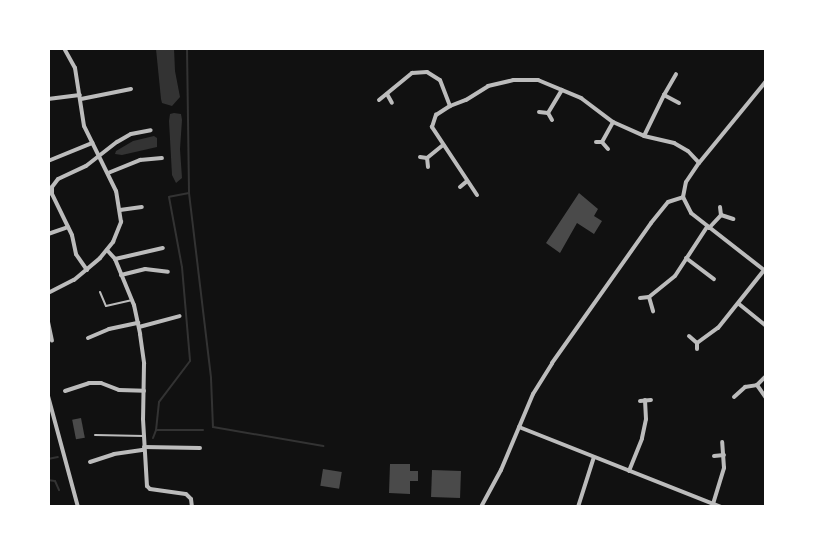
<!DOCTYPE html>
<html>
<head>
<meta charset="utf-8">
<style>
  body { margin:0 }
  #map { position:relative; width:814px; height:555px; overflow:hidden; background:#111; font-family:"IBM Plex Sans",sans-serif }
  div>[style] { position:absolute }
  .water>* { inset:0; background:#333 }
  .stream>* { height:2px; margin:-1px; padding:0 1px; transform-origin:1px; border-radius:1px; background:#333 }
  .building>* { inset:0; background:#4a4a4a; transform-origin:0 0 }
  .service>* { height:2px; margin:-1px; padding:0 1px; transform-origin:1px; border-radius:1px; background:#bcbcbc }
  .minor>* { height:4px; margin:-2px; padding:0 2px; transform-origin:2px; border-radius:2px; background:#bcbcbc }
  span { translate:-50% -50%; white-space:nowrap; text-align:center; line-height:1.15; -webkit-text-stroke:6px #fff; paint-order:stroke }
  .frame { position:absolute; inset:0; border:50px solid #fff; pointer-events:none }
</style>
</head>
<body>
<div id="map">
  <div class="water">
    <div style="clip-path:polygon(174px 48px,175px 71px,180px 97px,172px 106px,162px 103px,161px 99px,156px 49px)"></div>
    <div style="clip-path:polygon(174px 113px,181px 114px,182px 120px,180px 149px,182px 178px,176px 183px,172px 175px,169px 121px,170px 114px)"></div>
    <div style="clip-path:polygon(154px 136px,157px 138px,157px 147px,122px 155px,115px 154px,116px 151px,133px 141px)"></div>
  </div>
  <div class="stream">
    <div style="left:187px;top:48px;width:145px;rotate:89.2deg"></div>
    <div style="left:189px;top:193px;width:186px;rotate:83.2deg"></div>
    <div style="left:211px;top:378px;width:49px;rotate:87.7deg"></div>
    <div style="left:213px;top:427px;width:112px;rotate:9.8deg"></div>
    <div style="left:189px;top:193px;width:20px;rotate:169deg"></div>
    <div style="left:169px;top:197px;width:71px;rotate:79.5deg"></div>
    <div style="left:182px;top:267px;width:94px;rotate:85.1deg"></div>
    <div style="left:190px;top:361px;width:51px;rotate:127.1deg"></div>
    <div style="left:159px;top:402px;width:28px;rotate:96deg"></div>
    <div style="left:156px;top:430px;width:47px"></div>
    <div style="left:153px;top:438px;width:9px;rotate:-69deg"></div>
    <div style="left:48px;top:459px;width:10px;rotate:-11deg"></div>
    <div style="left:48px;top:480px;width:7px;rotate:8deg"></div>
    <div style="left:55px;top:481px;width:10px;rotate:66deg"></div>
  </div>
  <div class="building">
    <div style="clip-path:polygon(579px 193px,598px 209px,594px 216px,602px 221px,594px 234px,577px 223px,560px 253px,546px 243px)"></div>
    <div style="left:81px;top:418px;width:20px;height:9px;rotate:79deg"></div>
    <div style="clip-path:polygon(390px 464px,410px 464px,410px 471px,418px 471px,418px 481px,410px 481px,410px 494px,389px 493px)"></div>
    <div style="left:323px;top:469px;width:19px;height:17px;rotate:9deg"></div>
    <div style="left:432px;top:470px;width:29px;height:27px;rotate:2deg"></div>
  </div>
  <div class="service">
    <div style="left:100px;top:292px;width:15px;rotate:67deg"></div>
    <div style="left:106px;top:306px;width:27px;rotate:-13deg"></div>
    <div style="left:95px;top:435px;width:49px;rotate:1.2deg"></div>
  </div>
  <div class="minor">
    <div style="left:387px;top:94px;width:10px;rotate:61deg"></div>
    <div style="left:664px;top:95px;width:24px;rotate:-60deg"></div>
    <div style="left:48px;top:99px;width:32px;rotate:-7deg"></div>
    <div style="left:81px;top:99px;width:51px;rotate:-11.3deg"></div>
    <div style="left:379px;top:100px;width:43px;rotate:-39.3deg"></div>
    <div style="left:412px;top:73px;width:15px;rotate:-4deg"></div>
    <div style="left:427px;top:72px;width:15px;rotate:32deg"></div>
    <div style="left:440px;top:80px;width:28px;rotate:69deg"></div>
    <div style="left:539px;top:112px;width:9px;rotate:6deg"></div>
    <div style="left:548px;top:113px;width:27px;rotate:-59deg"></div>
    <div style="left:548px;top:113px;width:8px;rotate:60deg"></div>
    <div style="left:644px;top:136px;width:46px;rotate:-64deg"></div>
    <div style="left:664px;top:95px;width:17px;rotate:28deg"></div>
    <div style="left:596px;top:142px;width:6px"></div>
    <div style="left:608px;top:149px;width:9px;rotate:-131deg"></div>
    <div style="left:602px;top:142px;width:23px;rotate:-61deg"></div>
    <div style="left:420px;top:157px;width:7px;rotate:8deg"></div>
    <div style="left:48px;top:161px;width:48px;rotate:-22.2deg"></div>
    <div style="left:428px;top:167px;width:9px;rotate:-96deg"></div>
    <div style="left:427px;top:158px;width:21px;rotate:-39deg"></div>
    <div style="left:108px;top:173px;width:35px;rotate:-22deg"></div>
    <div style="left:140px;top:160px;width:22px;rotate:-5deg"></div>
    <div style="left:460px;top:187px;width:8px;rotate:-40deg"></div>
    <div style="left:477px;top:195px;width:82px;rotate:-123.5deg"></div>
    <div style="left:432px;top:127px;width:13px;rotate:-72deg"></div>
    <div style="left:436px;top:115px;width:17px;rotate:-33deg"></div>
    <div style="left:450px;top:106px;width:17px;rotate:-21deg"></div>
    <div style="left:466px;top:100px;width:26px;rotate:-32deg"></div>
    <div style="left:488px;top:86px;width:26px;rotate:-13deg"></div>
    <div style="left:513px;top:80px;width:25px"></div>
    <div style="left:538px;top:80px;width:47px;rotate:22.7deg"></div>
    <div style="left:581px;top:98px;width:40px;rotate:37deg"></div>
    <div style="left:613px;top:122px;width:34px;rotate:24deg"></div>
    <div style="left:644px;top:136px;width:31px;rotate:13deg"></div>
    <div style="left:674px;top:143px;width:16px;rotate:30deg"></div>
    <div style="left:688px;top:151px;width:16px;rotate:47deg"></div>
    <div style="left:683px;top:197px;width:15px;rotate:-79deg"></div>
    <div style="left:686px;top:182px;width:23px;rotate:-56deg"></div>
    <div style="left:699px;top:163px;width:106px;rotate:-50.7deg"></div>
    <div style="left:683px;top:197px;width:18px;rotate:63deg"></div>
    <div style="left:691px;top:213px;width:93px;rotate:38deg"></div>
    <div style="left:720px;top:207px;width:8px;rotate:83deg"></div>
    <div style="left:120px;top:210px;width:22px;rotate:-8deg"></div>
    <div style="left:709px;top:228px;width:18px;rotate:-47deg"></div>
    <div style="left:721px;top:215px;width:13px;rotate:18deg"></div>
    <div style="left:48px;top:234px;width:21px;rotate:-19deg"></div>
    <div style="left:107px;top:250px;width:12px;rotate:48deg"></div>
    <div style="left:115px;top:259px;width:50px;rotate:67.6deg"></div>
    <div style="left:134px;top:305px;width:30px;rotate:78deg"></div>
    <div style="left:140px;top:334px;width:30px;rotate:82deg"></div>
    <div style="left:144px;top:364px;width:55px;rotate:91deg"></div>
    <div style="left:143px;top:419px;width:67px;rotate:86.6deg"></div>
    <div style="left:147px;top:486px;width:4px;rotate:45deg"></div>
    <div style="left:150px;top:489px;width:36px;rotate:8deg"></div>
    <div style="left:186px;top:494px;width:7px;rotate:45deg"></div>
    <div style="left:191px;top:499px;width:8px;rotate:83deg"></div>
    <div style="left:686px;top:258px;width:35px;rotate:37deg"></div>
    <div style="left:115px;top:259px;width:49px;rotate:-12.9deg"></div>
    <div style="left:87px;top:270px;width:19px;rotate:-125deg"></div>
    <div style="left:76px;top:254px;width:19px;rotate:-102deg"></div>
    <div style="left:72px;top:235px;width:46px;rotate:-116deg"></div>
    <div style="left:52px;top:194px;width:7px;rotate:-90deg"></div>
    <div style="left:52px;top:187px;width:10px;rotate:-53deg"></div>
    <div style="left:58px;top:179px;width:31px;rotate:-25deg"></div>
    <div style="left:86px;top:166px;width:39px;rotate:-38deg"></div>
    <div style="left:117px;top:142px;width:16px;rotate:-30deg"></div>
    <div style="left:131px;top:134px;width:20px;rotate:-11deg"></div>
    <div style="left:121px;top:275px;width:25px;rotate:-14deg"></div>
    <div style="left:145px;top:269px;width:23px;rotate:7deg"></div>
    <div style="left:48px;top:293px;width:29px;rotate:-27deg"></div>
    <div style="left:74px;top:280px;width:34px;rotate:-40deg"></div>
    <div style="left:100px;top:258px;width:21px;rotate:-51deg"></div>
    <div style="left:113px;top:242px;width:22px;rotate:-68deg"></div>
    <div style="left:121px;top:222px;width:31px;rotate:-99deg"></div>
    <div style="left:116px;top:191px;width:72px;rotate:-116.2deg"></div>
    <div style="left:84px;top:126px;width:59px;rotate:-98.8deg"></div>
    <div style="left:75px;top:68px;width:23px;rotate:-119deg"></div>
    <div style="left:649px;top:297px;width:15px;rotate:74deg"></div>
    <div style="left:640px;top:298px;width:9px;rotate:-6deg"></div>
    <div style="left:649px;top:297px;width:33px;rotate:-39deg"></div>
    <div style="left:675px;top:276px;width:59px;rotate:-56.9deg"></div>
    <div style="left:739px;top:304px;width:35px;rotate:39deg"></div>
    <div style="left:48px;top:322px;width:19px;rotate:78deg"></div>
    <div style="left:139px;top:327px;width:42px;rotate:-15deg"></div>
    <div style="left:689px;top:336px;width:11px;rotate:41deg"></div>
    <div style="left:88px;top:338px;width:23px;rotate:-23deg"></div>
    <div style="left:109px;top:329px;width:30px;rotate:-12deg"></div>
    <div style="left:697px;top:343px;width:26px;rotate:-36deg"></div>
    <div style="left:718px;top:328px;width:75px;rotate:-51.5deg"></div>
    <div style="left:697px;top:349px;width:6px;rotate:-90deg"></div>
    <div style="left:757px;top:385px;width:16px;rotate:55deg"></div>
    <div style="left:65px;top:391px;width:25px;rotate:-18deg"></div>
    <div style="left:89px;top:383px;width:12px"></div>
    <div style="left:101px;top:383px;width:19px;rotate:21deg"></div>
    <div style="left:119px;top:390px;width:25px;rotate:2deg"></div>
    <div style="left:48px;top:396px;width:115px;rotate:74.9deg"></div>
    <div style="left:734px;top:397px;width:15px;rotate:-42deg"></div>
    <div style="left:745px;top:387px;width:12px;rotate:-9deg"></div>
    <div style="left:757px;top:385px;width:13px;rotate:-45deg"></div>
    <div style="left:640px;top:401px;width:11px;rotate:-5deg"></div>
    <div style="left:519px;top:427px;width:217px;rotate:21.6deg"></div>
    <div style="left:144px;top:447px;width:56px;rotate:1deg"></div>
    <div style="left:714px;top:456px;width:10px;rotate:-6deg"></div>
    <div style="left:90px;top:462px;width:25px;rotate:-18deg"></div>
    <div style="left:114px;top:454px;width:30px;rotate:-8deg"></div>
    <div style="left:629px;top:471px;width:35px;rotate:-68deg"></div>
    <div style="left:642px;top:438px;width:19px;rotate:-78deg"></div>
    <div style="left:646px;top:419px;width:19px;rotate:-93deg"></div>
    <div style="left:713px;top:504px;width:38px;rotate:-73deg"></div>
    <div style="left:724px;top:468px;width:26px;rotate:-94deg"></div>
    <div style="left:481px;top:507px;width:42px;rotate:-61.6deg"></div>
    <div style="left:501px;top:470px;width:82px;rotate:-67.2deg"></div>
    <div style="left:533px;top:394px;width:36px;rotate:-58deg"></div>
    <div style="left:552px;top:363px;width:171px;rotate:-54.7deg"></div>
    <div style="left:651px;top:223px;width:27px;rotate:-51deg"></div>
    <div style="left:668px;top:202px;width:16px;rotate:-18deg"></div>
    <div style="left:578px;top:507px;width:52px;rotate:-72.3deg"></div>
  </div>
  <div class="frame"></div>
</div>
</body>
</html>
